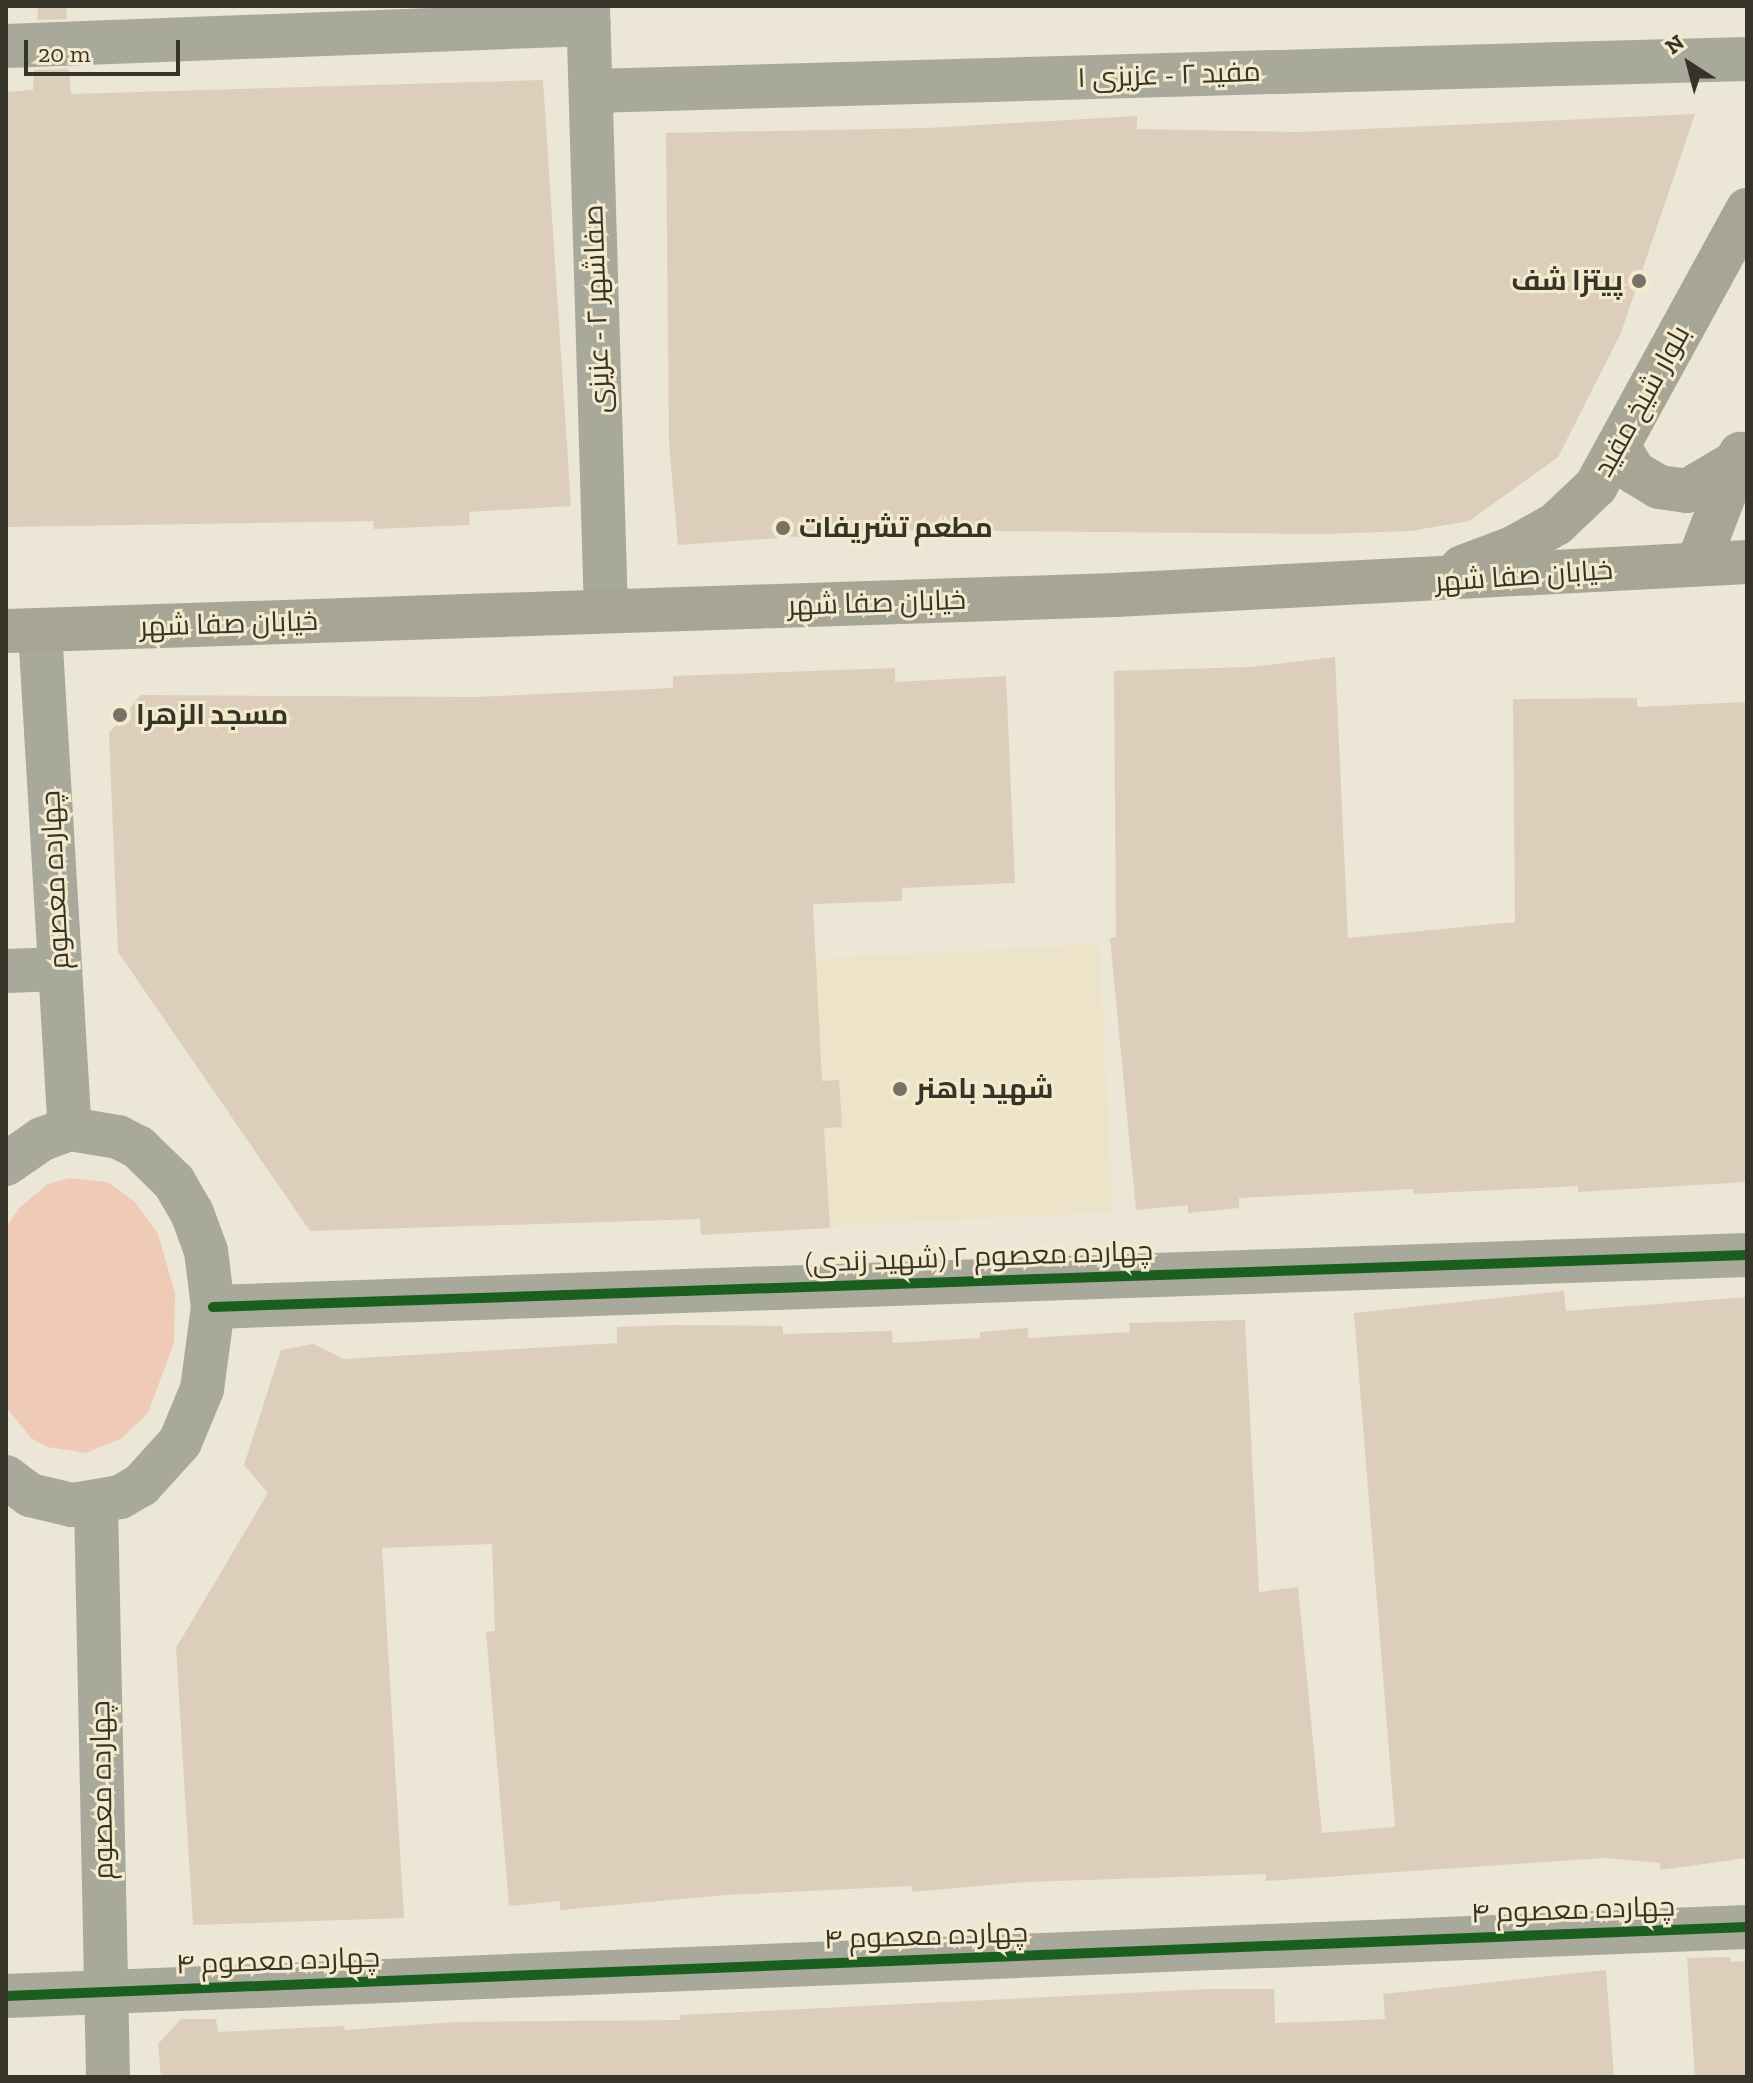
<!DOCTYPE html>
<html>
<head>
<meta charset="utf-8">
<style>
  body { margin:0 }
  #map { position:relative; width:1753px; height:2083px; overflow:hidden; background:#ece6d6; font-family:"Zilla Slab",Cairo,serif }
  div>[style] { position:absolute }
  .built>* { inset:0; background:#ece3c8; transform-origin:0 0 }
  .green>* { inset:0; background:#efcbb7 }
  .building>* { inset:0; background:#dccebb }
  .street>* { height:44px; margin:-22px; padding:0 22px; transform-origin:22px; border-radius:22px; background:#a8a99a }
  .secondary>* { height:44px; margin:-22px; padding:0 22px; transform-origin:22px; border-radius:22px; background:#a7a695 }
  .cycleway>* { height:10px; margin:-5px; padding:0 5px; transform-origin:5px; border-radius:5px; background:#1b5e20 }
  .dots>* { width:22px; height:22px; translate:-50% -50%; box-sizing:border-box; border:4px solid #f4eace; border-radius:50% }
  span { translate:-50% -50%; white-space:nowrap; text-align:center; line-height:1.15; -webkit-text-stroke:6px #f4eace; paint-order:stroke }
  .street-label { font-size:28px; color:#363328 }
  .poi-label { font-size:28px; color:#363328; font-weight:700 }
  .right { translate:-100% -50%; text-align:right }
  .left { translate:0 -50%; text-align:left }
  .frame { position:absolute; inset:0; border:8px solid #363328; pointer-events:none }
  .north { position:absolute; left:1649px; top:24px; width:80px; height:80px; -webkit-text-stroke:6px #f4eace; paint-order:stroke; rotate:324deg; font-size:22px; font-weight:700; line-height:32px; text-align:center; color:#363328 }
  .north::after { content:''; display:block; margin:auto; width:28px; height:36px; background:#363328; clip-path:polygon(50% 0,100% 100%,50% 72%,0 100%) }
  .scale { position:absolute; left:24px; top:40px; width:156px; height:36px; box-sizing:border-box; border:4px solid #363328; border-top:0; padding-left:10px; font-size:24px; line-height:28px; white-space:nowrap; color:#363328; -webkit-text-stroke:6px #f4eace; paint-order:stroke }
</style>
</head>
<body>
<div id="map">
  <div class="built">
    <div style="left:1099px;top:944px;width:268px;height:412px;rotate:87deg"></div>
  </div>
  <div class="green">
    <div style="clip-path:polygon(69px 1178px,107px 1182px,134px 1201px,158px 1234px,175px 1293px,174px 1343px,148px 1413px,122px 1438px,86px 1453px,47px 1447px,31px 1438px,6px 1407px,6px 1228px,19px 1208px,48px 1184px)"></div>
  </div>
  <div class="building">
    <div style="clip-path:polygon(38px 8px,66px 8px,67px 19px,37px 20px)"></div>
    <div style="clip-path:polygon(69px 69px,71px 94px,543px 80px,571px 506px,469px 512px,470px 525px,374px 529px,373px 521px,6px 527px,6px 92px,33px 90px,34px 70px)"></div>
    <div style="clip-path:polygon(1695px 114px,1621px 333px,1558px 457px,1469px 521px,1411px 531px,1322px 534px,894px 530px,678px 545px,669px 443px,666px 133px,927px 128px,1137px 116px,1137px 129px,1297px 132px)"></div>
    <div style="clip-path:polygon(1335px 657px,1348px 938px,1515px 922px,1513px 699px,1637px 698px,1637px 707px,1747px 702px,1747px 1182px,1578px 1192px,1578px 1186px,1414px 1194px,1413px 1189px,1239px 1198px,1239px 1208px,1188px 1213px,1188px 1205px,1136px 1210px,1110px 938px,1116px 937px,1114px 671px,1250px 667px)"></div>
    <div style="clip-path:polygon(895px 668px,895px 682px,1006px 676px,1015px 883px,902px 888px,902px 901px,813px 904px,822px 1081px,839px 1080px,842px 1127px,824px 1128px,830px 1228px,701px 1235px,700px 1219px,310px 1231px,118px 952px,109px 733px,141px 695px,475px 697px,673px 688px,673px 676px)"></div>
    <div style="clip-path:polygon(1564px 1291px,1566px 1311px,1747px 1297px,1747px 1858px,1660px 1870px,1660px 1863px,1605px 1858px,1266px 1881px,1266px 1874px,1025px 1882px,912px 1892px,911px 1886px,726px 1895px,560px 1910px,560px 1901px,509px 1906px,486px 1632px,495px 1631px,492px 1544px,382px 1548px,404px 1918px,193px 1925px,176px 1648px,268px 1493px,244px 1465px,281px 1350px,313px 1344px,344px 1359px,617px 1343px,617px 1327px,672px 1325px,783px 1326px,783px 1334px,892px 1331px,893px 1343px,980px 1338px,980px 1332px,1028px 1328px,1028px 1338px,1130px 1332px,1129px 1323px,1245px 1320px,1259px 1592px,1298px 1587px,1322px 1833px,1395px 1827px,1354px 1313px)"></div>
    <div style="clip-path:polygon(1730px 1957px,1731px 1962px,1747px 1961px,1747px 2077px,1695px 2077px,1687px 1958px)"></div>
    <div style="clip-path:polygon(1606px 1970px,1614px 2077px,161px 2077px,158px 2044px,181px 2019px,216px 2019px,218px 2032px,344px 2026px,345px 2030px,454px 2022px,680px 2020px,680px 2015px,1210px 1989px,1274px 1989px,1275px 2023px,1340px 2021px,1385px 2019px,1383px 1994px)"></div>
  </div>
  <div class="street">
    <div style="left:588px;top:6px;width:605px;rotate:88.3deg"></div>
    <div style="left:6px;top:46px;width:583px;rotate:-2.16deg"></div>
    <div style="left:591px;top:91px;width:1156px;rotate:-1.59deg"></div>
    <div style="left:40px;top:630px;width:500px;rotate:86.6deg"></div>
    <div style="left:6px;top:971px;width:54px;rotate:-2.1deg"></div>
    <div style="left:6px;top:1164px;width:44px;rotate:-34.8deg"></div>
    <div style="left:42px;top:1139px;width:30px;rotate:-20deg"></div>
    <div style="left:70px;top:1129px;width:49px;rotate:9.5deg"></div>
    <div style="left:118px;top:1137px;width:22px;rotate:27deg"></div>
    <div style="left:138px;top:1147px;width:50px;rotate:44.2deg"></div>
    <div style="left:174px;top:1182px;width:36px;rotate:60deg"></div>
    <div style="left:192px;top:1213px;width:40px;rotate:69.8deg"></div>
    <div style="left:206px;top:1251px;width:56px;rotate:82.9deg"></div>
    <div style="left:213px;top:1307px;width:83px;rotate:97.6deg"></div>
    <div style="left:202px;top:1389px;width:57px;rotate:112.5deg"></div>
    <div style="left:180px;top:1442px;width:58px;rotate:132.2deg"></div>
    <div style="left:141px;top:1485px;width:24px;rotate:150deg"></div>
    <div style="left:120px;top:1497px;width:49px;rotate:170.5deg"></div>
    <div style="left:72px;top:1505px;width:43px;rotate:-166.6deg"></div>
    <div style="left:30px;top:1495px;width:30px;rotate:-143deg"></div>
    <div style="left:213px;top:1307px;width:1535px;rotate:-1.94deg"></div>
    <div style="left:96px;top:1504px;width:573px;rotate:88.8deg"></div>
    <div style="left:6px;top:1996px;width:1742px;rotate:-2.27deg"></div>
  </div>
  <div class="secondary">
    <div style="left:1619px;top:447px;width:29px;rotate:59deg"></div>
    <div style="left:1634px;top:472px;width:29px;rotate:31deg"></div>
    <div style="left:1659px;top:487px;width:28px;rotate:8deg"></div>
    <div style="left:1687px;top:491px;width:57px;rotate:-30.6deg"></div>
    <div style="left:1698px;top:563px;width:117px;rotate:-68.9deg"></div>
    <div style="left:1462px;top:567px;width:54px;rotate:-20.4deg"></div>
    <div style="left:1513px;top:548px;width:49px;rotate:-29.2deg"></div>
    <div style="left:1556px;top:524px;width:55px;rotate:-43.5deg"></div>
    <div style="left:1596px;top:486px;width:315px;rotate:-61.3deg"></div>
    <div style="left:6px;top:631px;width:1110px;rotate:-1.86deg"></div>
    <div style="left:1115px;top:595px;width:633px;rotate:-2.99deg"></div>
  </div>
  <div class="cycleway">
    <div style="left:213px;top:1307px;width:1535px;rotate:-1.94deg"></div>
    <div style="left:6px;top:1996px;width:1742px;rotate:-2.27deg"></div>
  </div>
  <div class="dots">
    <div style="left:1639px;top:281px;background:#767265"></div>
    <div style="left:783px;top:528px;background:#767265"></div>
    <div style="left:120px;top:715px;background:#767265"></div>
    <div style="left:900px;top:1089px;background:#767265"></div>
  </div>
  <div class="street-label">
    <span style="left:1169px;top:75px;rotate:-2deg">مفید ۲ - عزیزی ۱</span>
    <span style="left:597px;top:309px;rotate:-92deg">صفاشهر ۲ - عزیزی</span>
    <span style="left:1642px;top:401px;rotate:-61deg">بلوار شیخ مفید</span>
    <span style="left:1524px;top:576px;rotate:-4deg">خیابان صفا شهر</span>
    <span style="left:877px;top:603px;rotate:-2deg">خیابان صفا شهر</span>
    <span style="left:229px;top:624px;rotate:-2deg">خیابان صفا شهر</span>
    <span style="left:55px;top:880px;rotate:-93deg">چهارده معصوم</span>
    <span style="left:979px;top:1257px;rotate:-2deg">چهارده معصوم ۲ (شهید زندی)</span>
    <span style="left:102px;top:1790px;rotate:-91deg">چهارده معصوم</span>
    <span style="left:1573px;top:1910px;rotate:-2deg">چهارده معصوم ۴</span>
    <span style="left:926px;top:1936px;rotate:-2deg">چهارده معصوم ۴</span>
    <span style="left:278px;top:1961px;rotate:-2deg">چهارده معصوم ۴</span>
  </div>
  <div class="poi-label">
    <span class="right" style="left:1623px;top:281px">پیتزا شف</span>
    <span class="left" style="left:799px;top:528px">مطعم تشريفات</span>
    <span class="left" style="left:136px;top:715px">مسجد الزهرا</span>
    <span class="left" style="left:916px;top:1089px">شهید باهنر</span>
  </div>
  <div class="frame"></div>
  <div class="north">N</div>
  <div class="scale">20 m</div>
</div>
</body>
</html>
